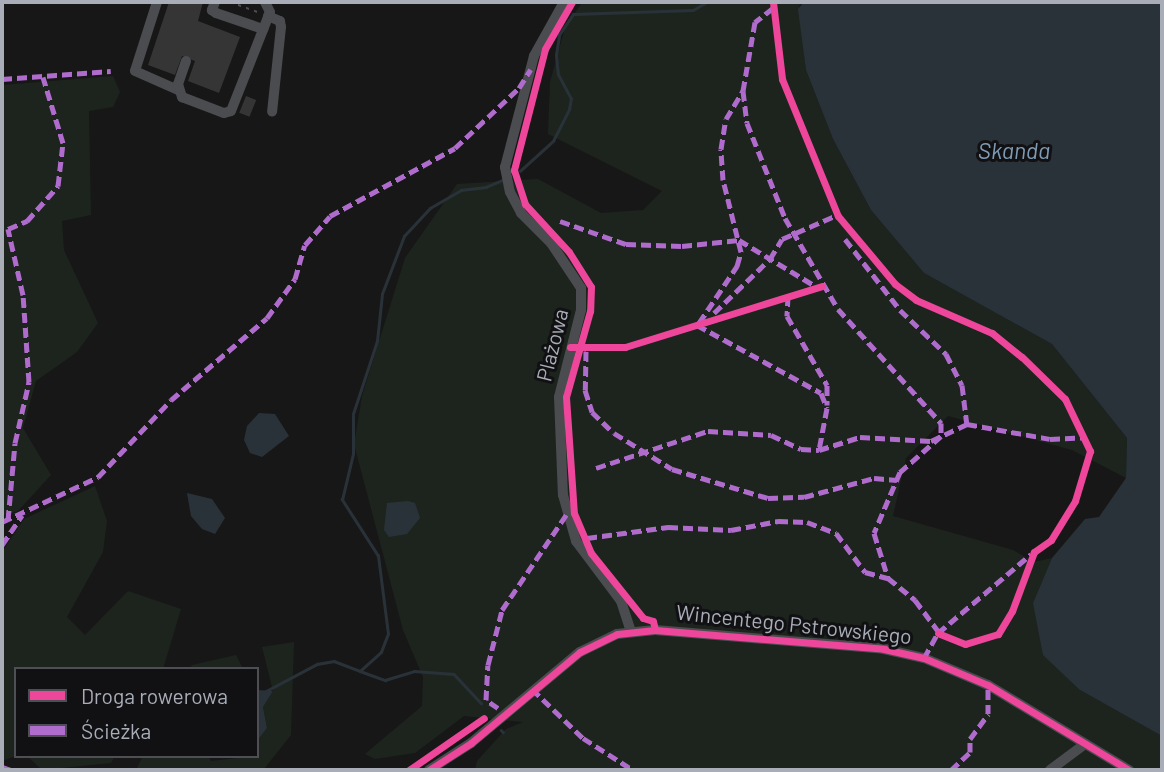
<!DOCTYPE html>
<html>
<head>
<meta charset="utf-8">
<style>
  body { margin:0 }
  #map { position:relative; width:1164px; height:772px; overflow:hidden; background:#171717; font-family:Barlow,sans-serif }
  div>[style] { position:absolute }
  .green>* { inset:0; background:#1d241e }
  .water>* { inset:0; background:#2a3239 }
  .stream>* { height:2.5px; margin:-1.25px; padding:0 1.25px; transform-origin:1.25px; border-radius:1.25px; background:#2a3239 }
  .building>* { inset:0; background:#353536; transform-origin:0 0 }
  .path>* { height:2px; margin-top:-1px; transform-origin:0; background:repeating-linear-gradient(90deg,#4d4e52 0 3.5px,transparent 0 8.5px) }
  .minor>* { height:10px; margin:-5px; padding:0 5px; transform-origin:5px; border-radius:5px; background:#4b4c50 }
  .quiet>* { height:5px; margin-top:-2.5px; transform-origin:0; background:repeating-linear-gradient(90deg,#b06ccc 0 10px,transparent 0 15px) }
  .cycleway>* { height:7px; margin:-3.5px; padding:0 3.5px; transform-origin:3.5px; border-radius:3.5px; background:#ed469a }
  span { translate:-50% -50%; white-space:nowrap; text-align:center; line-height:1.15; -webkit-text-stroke:6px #111113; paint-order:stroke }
  .street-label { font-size:21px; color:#a8adb8 }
  .water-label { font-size:23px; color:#7f9bb3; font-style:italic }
  .frame { position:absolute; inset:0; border:4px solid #a8adb8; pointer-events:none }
  .legend { position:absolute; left:14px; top:667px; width:245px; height:91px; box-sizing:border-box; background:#111113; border:2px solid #4d4f55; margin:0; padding:9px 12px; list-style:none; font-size:21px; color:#a8adb8 }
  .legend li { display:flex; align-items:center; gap:14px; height:35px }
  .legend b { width:35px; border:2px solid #4d4f55 }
</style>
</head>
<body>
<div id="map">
  <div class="green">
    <div style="clip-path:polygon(804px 2px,799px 6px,806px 70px,833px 139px,871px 210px,924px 273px,1052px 344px,1127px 438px,1126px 478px,1072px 450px,948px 416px,906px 458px,893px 516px,1013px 550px,1034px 562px,1052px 558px,1033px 603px,1080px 690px,1162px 736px,1162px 770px,475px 770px,477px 761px,506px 729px,523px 722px,464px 716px,415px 753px,375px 759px,365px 754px,422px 706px,423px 677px,403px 630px,354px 444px,362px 396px,405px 258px,457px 184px,538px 179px,601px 213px,643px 210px,662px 191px,548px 134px,550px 82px,565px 28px,581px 4px)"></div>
    <div style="clip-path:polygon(113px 76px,120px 92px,113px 107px,89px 111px,91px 215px,62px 221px,64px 250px,98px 323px,77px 352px,36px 381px,23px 428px,51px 475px,18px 511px,2px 516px,2px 85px)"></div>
    <div style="clip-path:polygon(95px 486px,107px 521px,103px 552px,67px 617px,85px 635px,128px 591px,181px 609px,163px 669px,16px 669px,16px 756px,2px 761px,2px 552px,24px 519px)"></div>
    <div style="clip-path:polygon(294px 642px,291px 735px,264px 769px,136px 770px,143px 756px,208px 756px,211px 761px,257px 756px,257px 741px,267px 728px,263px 707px,273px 691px,262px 647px)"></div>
    <div style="clip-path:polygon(236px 655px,243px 669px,190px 669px,192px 665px)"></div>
    <div style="clip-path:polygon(27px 756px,115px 756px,111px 763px,42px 770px)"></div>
  </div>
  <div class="water">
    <div style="clip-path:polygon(804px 2px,1162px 2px,1162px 736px,1080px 690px,1043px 655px,1033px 603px,1052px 558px,1085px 519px,1099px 517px,1126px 478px,1127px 438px,1052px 344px,924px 273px,871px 210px,833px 139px,806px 70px,798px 9px)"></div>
    <div style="clip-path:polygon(259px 413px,275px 414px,289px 436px,262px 457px,250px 453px,244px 440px,247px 426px)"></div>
    <div style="clip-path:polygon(187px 493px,212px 499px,225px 518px,215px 534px,202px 529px,191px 516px)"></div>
    <div style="clip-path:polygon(408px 501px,415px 503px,420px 518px,407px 534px,389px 537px,384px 530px,387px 503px)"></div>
    <div style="clip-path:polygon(257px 690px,273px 691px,263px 707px,267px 728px,257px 741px)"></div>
  </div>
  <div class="stream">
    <div style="left:520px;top:171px;width:45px;rotate:-42.3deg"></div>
    <div style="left:553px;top:141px;width:36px;rotate:-63deg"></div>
    <div style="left:569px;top:109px;width:10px;rotate:-79deg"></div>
    <div style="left:571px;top:99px;width:27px;rotate:-118deg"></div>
    <div style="left:558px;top:75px;width:20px;rotate:-96deg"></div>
    <div style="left:556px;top:55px;width:20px;rotate:-81deg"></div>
    <div style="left:559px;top:35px;width:25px;rotate:-56deg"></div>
    <div style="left:573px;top:14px;width:120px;rotate:-1.9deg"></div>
    <div style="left:693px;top:10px;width:16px;rotate:-30deg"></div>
    <div style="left:360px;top:671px;width:27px;rotate:20deg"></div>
    <div style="left:385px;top:680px;width:30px;rotate:-17deg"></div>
    <div style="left:414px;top:671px;width:40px;rotate:4.3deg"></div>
    <div style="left:454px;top:674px;width:40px;rotate:47deg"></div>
    <div style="left:266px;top:691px;width:58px;rotate:-27.9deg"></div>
    <div style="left:317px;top:664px;width:17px;rotate:-10deg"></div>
    <div style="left:334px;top:661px;width:28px;rotate:21deg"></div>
    <div style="left:360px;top:671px;width:28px;rotate:-42deg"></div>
    <div style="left:381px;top:652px;width:19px;rotate:-69deg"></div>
    <div style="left:388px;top:634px;width:79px;rotate:-97.3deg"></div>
    <div style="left:378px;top:556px;width:67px;rotate:-122.7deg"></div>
    <div style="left:342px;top:500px;width:47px;rotate:-76.6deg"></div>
    <div style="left:353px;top:454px;width:40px;rotate:-90deg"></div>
    <div style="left:353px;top:414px;width:77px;rotate:-71.8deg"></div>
    <div style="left:377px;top:341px;width:47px;rotate:-83.9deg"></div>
    <div style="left:382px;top:294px;width:62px;rotate:-69.2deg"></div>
    <div style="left:404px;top:236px;width:38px;rotate:-47deg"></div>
    <div style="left:430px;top:208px;width:36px;rotate:-30deg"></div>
    <div style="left:461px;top:190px;width:25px;rotate:-7deg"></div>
    <div style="left:486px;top:187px;width:21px;rotate:-23deg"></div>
    <div style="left:501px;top:730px;width:3px;rotate:45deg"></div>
  </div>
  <div class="building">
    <div style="clip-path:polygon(169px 2px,203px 2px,198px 21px,240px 37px,219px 93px,188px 81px,195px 61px,182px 56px,175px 75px,148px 65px)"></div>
    <div style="left:246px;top:96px;width:11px;height:18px;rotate:22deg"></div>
  </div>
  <div class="path">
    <div style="left:230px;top:2px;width:30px;rotate:20deg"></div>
  </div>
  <div class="minor">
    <div style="left:157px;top:2px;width:72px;rotate:107.7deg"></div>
    <div style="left:135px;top:71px;width:47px;rotate:23.8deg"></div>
    <div style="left:215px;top:2px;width:9px;rotate:111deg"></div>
    <div style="left:212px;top:10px;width:5px;rotate:37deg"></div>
    <div style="left:216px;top:13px;width:50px;rotate:18.8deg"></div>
    <div style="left:564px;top:2px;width:62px;rotate:119.1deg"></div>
    <div style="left:534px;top:56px;width:115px;rotate:104.6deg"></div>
    <div style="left:505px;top:167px;width:25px;rotate:79deg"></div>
    <div style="left:510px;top:192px;width:24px;rotate:62deg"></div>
    <div style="left:521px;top:213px;width:42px;rotate:45deg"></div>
    <div style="left:551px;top:243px;width:54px;rotate:56.3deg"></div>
    <div style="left:581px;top:288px;width:22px;rotate:90deg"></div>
    <div style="left:581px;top:310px;width:90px;rotate:104.2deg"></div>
    <div style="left:559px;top:397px;width:98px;rotate:87.7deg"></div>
    <div style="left:563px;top:495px;width:48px;rotate:74.2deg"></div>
    <div style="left:576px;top:541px;width:75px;rotate:53.1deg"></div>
    <div style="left:621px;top:601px;width:32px;rotate:72deg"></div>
    <div style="left:268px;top:16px;width:13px;rotate:23deg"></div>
    <div style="left:280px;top:21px;width:6px;rotate:81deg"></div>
    <div style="left:281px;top:27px;width:85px;rotate:96deg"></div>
    <div style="left:186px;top:61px;width:24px;rotate:109deg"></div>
    <div style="left:178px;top:84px;width:14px;rotate:73deg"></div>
    <div style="left:182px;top:97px;width:45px;rotate:20.9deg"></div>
    <div style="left:224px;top:113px;width:7px;rotate:-16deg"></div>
    <div style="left:231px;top:111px;width:106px;rotate:-68.5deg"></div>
    <div style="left:270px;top:12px;width:11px;rotate:-117deg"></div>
    <div style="left:429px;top:770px;width:50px;rotate:-32.7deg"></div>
    <div style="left:471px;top:743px;width:142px;rotate:-39.9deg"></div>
    <div style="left:580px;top:652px;width:41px;rotate:-25.9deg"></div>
    <div style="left:617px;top:634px;width:38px;rotate:-6deg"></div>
    <div style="left:655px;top:630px;width:230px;rotate:4.7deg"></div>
    <div style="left:884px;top:649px;width:41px;rotate:12.7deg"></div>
    <div style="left:924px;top:658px;width:69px;rotate:22.9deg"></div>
    <div style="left:988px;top:685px;width:165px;rotate:31.1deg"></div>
    <div style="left:1050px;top:770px;width:44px;rotate:-36.6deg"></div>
  </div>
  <div class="quiet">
    <div style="left:773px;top:8px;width:23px;rotate:142deg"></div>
    <div style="left:755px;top:22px;width:70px;rotate:99.9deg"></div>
    <div style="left:743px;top:91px;width:32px;rotate:83deg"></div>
    <div style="left:747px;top:123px;width:102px;rotate:68.2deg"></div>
    <div style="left:785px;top:218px;width:105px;rotate:59.8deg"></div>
    <div style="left:838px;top:309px;width:154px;rotate:47.9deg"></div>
    <div style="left:941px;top:423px;width:13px;rotate:90deg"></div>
    <div style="left:941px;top:436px;width:55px;rotate:138.7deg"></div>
    <div style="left:900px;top:472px;width:66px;rotate:113.1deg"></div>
    <div style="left:874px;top:533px;width:47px;rotate:72.7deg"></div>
    <div style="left:888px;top:578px;width:35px;rotate:39deg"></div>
    <div style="left:915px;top:600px;width:44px;rotate:53.4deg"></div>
    <div style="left:2px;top:79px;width:109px;rotate:-4.2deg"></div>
    <div style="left:560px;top:221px;width:70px;rotate:19.2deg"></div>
    <div style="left:626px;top:244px;width:56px;rotate:2deg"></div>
    <div style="left:682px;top:246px;width:57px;rotate:-6deg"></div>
    <div style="left:739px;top:240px;width:91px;rotate:31.1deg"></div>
    <div style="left:845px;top:239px;width:90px;rotate:52.2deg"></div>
    <div style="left:900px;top:310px;width:64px;rotate:43.7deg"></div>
    <div style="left:946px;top:354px;width:35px;rotate:63deg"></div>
    <div style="left:962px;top:385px;width:39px;rotate:83deg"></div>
    <div style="left:788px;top:296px;width:20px;rotate:93deg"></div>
    <div style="left:787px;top:316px;width:80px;rotate:59.9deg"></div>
    <div style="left:827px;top:385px;width:20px;rotate:90deg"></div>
    <div style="left:714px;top:313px;width:78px;rotate:-44deg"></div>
    <div style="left:770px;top:259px;width:23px;rotate:-59deg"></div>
    <div style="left:782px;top:239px;width:60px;rotate:-23.6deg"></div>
    <div style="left:699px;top:323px;width:69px;rotate:-56.3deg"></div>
    <div style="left:737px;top:266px;width:15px;rotate:-74deg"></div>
    <div style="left:741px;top:252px;width:74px;rotate:-104deg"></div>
    <div style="left:723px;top:180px;width:31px;rotate:-94deg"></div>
    <div style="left:721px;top:149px;width:30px;rotate:-81deg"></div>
    <div style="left:726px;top:119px;width:33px;rotate:-59deg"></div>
    <div style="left:697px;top:325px;width:141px;rotate:28.7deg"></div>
    <div style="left:821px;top:393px;width:16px;rotate:68deg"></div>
    <div style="left:827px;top:408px;width:43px;rotate:100.8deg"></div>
    <div style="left:586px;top:351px;width:39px;rotate:91deg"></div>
    <div style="left:585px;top:390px;width:23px;rotate:72deg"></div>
    <div style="left:592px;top:412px;width:30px;rotate:44deg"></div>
    <div style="left:614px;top:433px;width:68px;rotate:31.8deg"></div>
    <div style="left:672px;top:469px;width:100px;rotate:16.8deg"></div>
    <div style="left:768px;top:498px;width:36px;rotate:-2deg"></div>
    <div style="left:804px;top:497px;width:73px;rotate:-15.2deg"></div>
    <div style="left:874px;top:478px;width:23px;rotate:5deg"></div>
    <div style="left:596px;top:468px;width:118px;rotate:-18.3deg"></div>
    <div style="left:708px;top:431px;width:63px;rotate:3.6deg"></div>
    <div style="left:771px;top:435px;width:33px;rotate:25deg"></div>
    <div style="left:801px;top:449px;width:18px;rotate:3deg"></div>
    <div style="left:819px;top:450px;width:43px;rotate:-17.6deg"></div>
    <div style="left:860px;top:437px;width:71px;rotate:3.2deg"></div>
    <div style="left:931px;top:441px;width:40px;rotate:-25deg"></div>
    <div style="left:967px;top:424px;width:84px;rotate:10.2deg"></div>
    <div style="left:1050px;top:439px;width:35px;rotate:-3deg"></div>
    <div style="left:8px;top:520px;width:77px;rotate:-84.8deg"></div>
    <div style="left:15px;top:443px;width:63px;rotate:-77.1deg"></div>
    <div style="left:29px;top:382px;width:87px;rotate:-93.9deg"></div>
    <div style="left:23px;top:295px;width:68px;rotate:-102.8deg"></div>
    <div style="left:8px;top:229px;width:21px;rotate:-23deg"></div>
    <div style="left:27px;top:221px;width:47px;rotate:-48.5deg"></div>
    <div style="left:58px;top:186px;width:43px;rotate:-83.4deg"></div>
    <div style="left:63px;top:143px;width:69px;rotate:-106.9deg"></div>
    <div style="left:2px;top:522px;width:106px;rotate:-25.1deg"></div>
    <div style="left:98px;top:477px;width:106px;rotate:-46.5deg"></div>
    <div style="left:171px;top:400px;width:126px;rotate:-40.5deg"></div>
    <div style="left:267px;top:318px;width:48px;rotate:-54.3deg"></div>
    <div style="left:295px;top:279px;width:35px;rotate:-74deg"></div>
    <div style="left:305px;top:245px;width:38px;rotate:-49deg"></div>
    <div style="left:330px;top:216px;width:142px;rotate:-28.5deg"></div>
    <div style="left:455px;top:148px;width:88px;rotate:-43.2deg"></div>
    <div style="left:519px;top:88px;width:22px;rotate:-58deg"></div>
    <div style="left:587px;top:538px;width:82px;rotate:-7.7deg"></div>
    <div style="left:668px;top:527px;width:63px;rotate:2.7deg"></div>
    <div style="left:731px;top:530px;width:48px;rotate:-10.8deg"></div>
    <div style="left:778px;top:521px;width:29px;rotate:2deg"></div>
    <div style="left:807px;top:522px;width:31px;rotate:21deg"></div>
    <div style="left:836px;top:533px;width:49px;rotate:53.4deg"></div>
    <div style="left:865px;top:572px;width:24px;rotate:15deg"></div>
    <div style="left:2px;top:545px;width:36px;rotate:-56deg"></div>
    <div style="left:924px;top:658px;width:29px;rotate:-61deg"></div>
    <div style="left:938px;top:633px;width:122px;rotate:-40.3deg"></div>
    <div style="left:532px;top:689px;width:71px;rotate:43.9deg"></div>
    <div style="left:583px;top:738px;width:59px;rotate:32.6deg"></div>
    <div style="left:498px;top:708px;width:14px;rotate:-146deg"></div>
    <div style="left:486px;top:700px;width:35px;rotate:-87deg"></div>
    <div style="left:488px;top:665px;width:57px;rotate:-75.7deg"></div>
    <div style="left:502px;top:610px;width:115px;rotate:-56deg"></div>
    <div style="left:2px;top:767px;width:9px;rotate:18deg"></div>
    <div style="left:951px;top:770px;width:26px;rotate:-43deg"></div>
    <div style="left:970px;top:752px;width:13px;rotate:-90deg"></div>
    <div style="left:970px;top:739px;width:31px;rotate:-54deg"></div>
    <div style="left:988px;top:714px;width:29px;rotate:-90deg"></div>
  </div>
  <div class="cycleway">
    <div style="left:572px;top:2px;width:54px;rotate:119.9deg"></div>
    <div style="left:545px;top:49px;width:125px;rotate:104.4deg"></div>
    <div style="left:514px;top:170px;width:36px;rotate:72deg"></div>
    <div style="left:525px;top:204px;width:65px;rotate:47.5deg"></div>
    <div style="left:569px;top:252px;width:41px;rotate:57.8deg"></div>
    <div style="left:591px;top:287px;width:24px;rotate:92deg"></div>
    <div style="left:590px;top:311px;width:89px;rotate:105.6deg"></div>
    <div style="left:566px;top:397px;width:116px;rotate:86.1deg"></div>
    <div style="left:574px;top:513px;width:43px;rotate:67deg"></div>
    <div style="left:591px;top:553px;width:83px;rotate:51.3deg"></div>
    <div style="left:643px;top:618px;width:10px;rotate:17deg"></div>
    <div style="left:653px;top:621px;width:9px;rotate:77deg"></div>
    <div style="left:773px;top:2px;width:78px;rotate:83.3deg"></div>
    <div style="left:782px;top:79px;width:148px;rotate:67.8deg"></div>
    <div style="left:838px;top:216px;width:89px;rotate:50deg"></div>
    <div style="left:895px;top:284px;width:26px;rotate:37deg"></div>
    <div style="left:916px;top:300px;width:83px;rotate:23.5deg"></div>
    <div style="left:992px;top:333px;width:38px;rotate:39deg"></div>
    <div style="left:1022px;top:357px;width:60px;rotate:44.3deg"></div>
    <div style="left:1065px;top:399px;width:58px;rotate:64.3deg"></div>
    <div style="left:1090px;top:451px;width:52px;rotate:106.7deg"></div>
    <div style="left:1075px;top:501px;width:46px;rotate:121.6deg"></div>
    <div style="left:1051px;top:540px;width:21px;rotate:145deg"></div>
    <div style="left:1034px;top:552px;width:63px;rotate:110.4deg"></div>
    <div style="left:1012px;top:611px;width:27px;rotate:121deg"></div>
    <div style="left:998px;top:634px;width:34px;rotate:163deg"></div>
    <div style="left:965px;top:644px;width:29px;rotate:-158deg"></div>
    <div style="left:570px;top:347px;width:55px"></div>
    <div style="left:625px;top:347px;width:206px;rotate:-17.2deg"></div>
    <div style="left:409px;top:770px;width:91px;rotate:-34.7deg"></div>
    <div style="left:429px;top:770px;width:50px;rotate:-32.7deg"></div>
    <div style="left:471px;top:743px;width:142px;rotate:-39.9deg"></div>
    <div style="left:580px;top:652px;width:41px;rotate:-25.9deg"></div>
    <div style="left:617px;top:634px;width:38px;rotate:-6deg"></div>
    <div style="left:655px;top:630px;width:230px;rotate:4.7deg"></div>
    <div style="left:884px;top:649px;width:41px;rotate:12.7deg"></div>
    <div style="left:924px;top:658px;width:69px;rotate:22.9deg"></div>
    <div style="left:988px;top:685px;width:165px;rotate:31.1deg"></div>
  </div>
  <div class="street-label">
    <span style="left:552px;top:345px;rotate:-76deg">Plażowa</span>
    <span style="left:794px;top:624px;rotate:6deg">Wincentego Pstrowskiego</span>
  </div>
  <div class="water-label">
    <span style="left:1014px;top:150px">Skanda</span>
  </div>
  <div class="frame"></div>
  <ul class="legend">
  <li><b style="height:9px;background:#ed469a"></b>Droga rowerowa</li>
  <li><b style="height:9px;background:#b06ccc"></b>Ścieżka</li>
  </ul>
</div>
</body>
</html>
